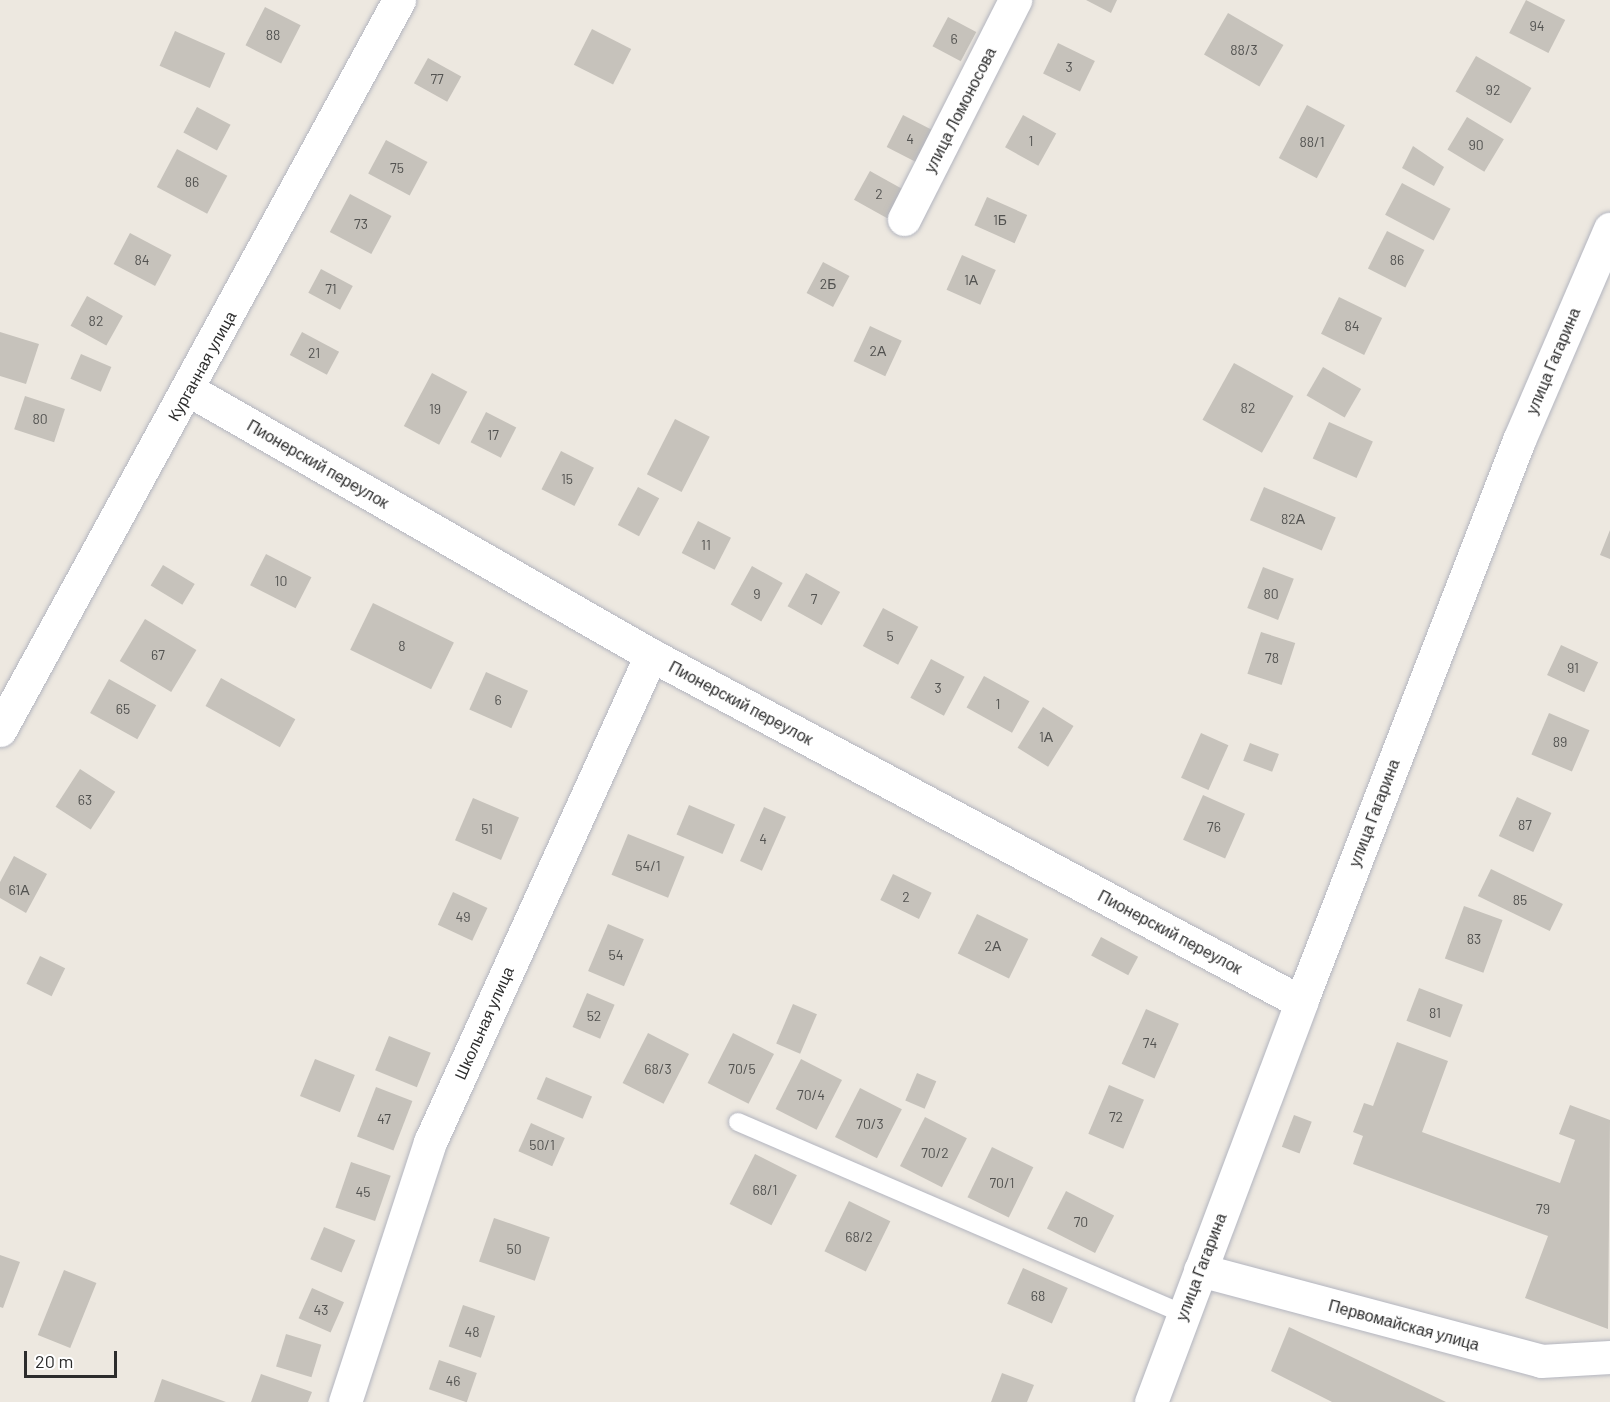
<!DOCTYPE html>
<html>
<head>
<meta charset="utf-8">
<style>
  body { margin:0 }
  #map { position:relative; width:1610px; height:1402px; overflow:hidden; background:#ede8e0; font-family:Barlow,sans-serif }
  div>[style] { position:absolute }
  .building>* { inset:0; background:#c6c2bb; transform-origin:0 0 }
  .roads { filter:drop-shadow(0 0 2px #b3b5bf) drop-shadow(0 0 2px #b3b5bf) }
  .service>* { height:18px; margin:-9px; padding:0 9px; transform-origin:9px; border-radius:9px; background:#fff }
  .minor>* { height:33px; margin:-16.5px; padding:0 16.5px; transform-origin:16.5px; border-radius:16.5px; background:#fff }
  .secondary>* { height:33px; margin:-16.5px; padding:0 16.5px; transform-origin:16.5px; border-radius:16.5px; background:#fff }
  span { translate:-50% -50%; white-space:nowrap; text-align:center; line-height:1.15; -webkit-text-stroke:4.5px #fff; paint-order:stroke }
  .number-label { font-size:14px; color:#525250 }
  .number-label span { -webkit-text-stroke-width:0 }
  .street-label { font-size:16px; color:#2c2c2c }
  .scale { position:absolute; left:24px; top:1351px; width:93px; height:27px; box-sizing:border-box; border:3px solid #2c2c2c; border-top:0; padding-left:8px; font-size:18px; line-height:21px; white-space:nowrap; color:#2c2c2c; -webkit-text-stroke:4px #fff; paint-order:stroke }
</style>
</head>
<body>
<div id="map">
  <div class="building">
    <div style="clip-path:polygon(1086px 0,1117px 0,1111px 13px)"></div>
    <div style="left:1526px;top:0;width:44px;height:37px;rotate:27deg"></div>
    <div style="left:265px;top:7px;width:40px;height:43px;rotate:27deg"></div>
    <div style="left:1228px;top:13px;width:64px;height:48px;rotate:30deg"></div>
    <div style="left:948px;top:17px;width:32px;height:33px;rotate:28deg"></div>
    <div style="left:592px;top:29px;width:44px;height:40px;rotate:27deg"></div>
    <div style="left:175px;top:31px;width:55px;height:38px;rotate:24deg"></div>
    <div style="left:1058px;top:43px;width:41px;height:34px;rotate:26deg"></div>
    <div style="left:1476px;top:56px;width:64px;height:41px;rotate:30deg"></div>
    <div style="left:428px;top:58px;width:38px;height:29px;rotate:29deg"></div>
    <div style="left:1307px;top:105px;width:43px;height:60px;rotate:28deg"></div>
    <div style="left:197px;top:107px;width:38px;height:29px;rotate:28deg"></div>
    <div style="left:903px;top:115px;width:35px;height:36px;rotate:27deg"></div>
    <div style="left:1023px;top:115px;width:38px;height:37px;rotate:29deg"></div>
    <div style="left:1467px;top:117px;width:43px;height:38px;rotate:31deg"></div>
    <div style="left:386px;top:140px;width:47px;height:38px;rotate:28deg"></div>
    <div style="clip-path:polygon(1413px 146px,1444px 167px,1434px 186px,1402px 168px)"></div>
    <div style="left:177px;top:149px;width:57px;height:43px;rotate:28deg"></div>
    <div style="left:870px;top:171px;width:38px;height:33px;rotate:29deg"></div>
    <div style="left:1402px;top:183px;width:55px;height:36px;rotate:28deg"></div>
    <div style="left:350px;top:194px;width:47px;height:43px;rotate:28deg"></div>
    <div style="left:987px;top:197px;width:44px;height:31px;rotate:24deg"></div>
    <div style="left:1387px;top:231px;width:42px;height:42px;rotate:27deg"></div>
    <div style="left:130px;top:233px;width:47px;height:35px;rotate:28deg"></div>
    <div style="left:962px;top:255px;width:37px;height:38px;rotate:24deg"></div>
    <div style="left:823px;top:262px;width:30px;height:35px;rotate:28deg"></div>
    <div style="left:321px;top:269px;width:36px;height:27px;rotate:28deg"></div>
    <div style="left:87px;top:296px;width:41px;height:34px;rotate:29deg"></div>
    <div style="left:1339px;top:297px;width:48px;height:41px;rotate:26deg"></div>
    <div style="left:870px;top:326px;width:35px;height:39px;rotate:25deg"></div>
    <div style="clip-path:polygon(0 332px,39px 344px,26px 384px,0 376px)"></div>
    <div style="left:302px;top:332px;width:42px;height:26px;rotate:28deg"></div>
    <div style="left:81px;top:354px;width:33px;height:27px;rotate:23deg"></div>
    <div style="left:1234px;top:363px;width:68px;height:65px;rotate:29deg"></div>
    <div style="left:1323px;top:367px;width:44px;height:33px;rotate:30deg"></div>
    <div style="left:432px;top:373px;width:40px;height:60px;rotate:28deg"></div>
    <div style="left:25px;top:396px;width:42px;height:35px;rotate:18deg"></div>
    <div style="left:486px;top:412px;width:34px;height:34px;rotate:27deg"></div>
    <div style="left:675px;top:419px;width:39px;height:62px;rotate:27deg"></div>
    <div style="left:1329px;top:422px;width:48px;height:40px;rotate:24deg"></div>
    <div style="left:561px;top:451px;width:37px;height:43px;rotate:27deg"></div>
    <div style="left:638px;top:487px;width:24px;height:43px;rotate:28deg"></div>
    <div style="left:1264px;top:487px;width:78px;height:36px;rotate:23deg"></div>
    <div style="left:698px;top:521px;width:37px;height:36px;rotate:27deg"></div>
    <div style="clip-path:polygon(1610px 530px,1610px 559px,1600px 555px)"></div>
    <div style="left:266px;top:554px;width:51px;height:35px;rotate:27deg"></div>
    <div style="left:163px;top:565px;width:37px;height:24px;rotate:31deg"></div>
    <div style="left:752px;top:566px;width:35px;height:44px;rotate:29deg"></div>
    <div style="left:1263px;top:567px;width:33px;height:44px;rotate:21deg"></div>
    <div style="left:806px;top:573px;width:39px;height:38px;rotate:29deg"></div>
    <div style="left:373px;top:603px;width:90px;height:52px;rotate:26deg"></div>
    <div style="left:883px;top:608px;width:40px;height:43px;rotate:28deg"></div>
    <div style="left:145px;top:619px;width:60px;height:49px;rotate:31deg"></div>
    <div style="left:1261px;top:632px;width:36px;height:44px;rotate:18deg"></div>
    <div style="left:1561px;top:645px;width:41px;height:33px;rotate:25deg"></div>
    <div style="left:931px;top:659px;width:38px;height:44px;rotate:28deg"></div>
    <div style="left:486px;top:672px;width:46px;height:41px;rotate:24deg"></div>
    <div style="left:984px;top:676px;width:52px;height:36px;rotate:29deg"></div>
    <div style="left:221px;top:678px;width:85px;height:32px;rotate:29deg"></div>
    <div style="left:109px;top:679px;width:54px;height:39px;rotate:29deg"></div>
    <div style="left:1043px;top:707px;width:36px;height:48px;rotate:32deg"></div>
    <div style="left:1549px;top:713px;width:44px;height:45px;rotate:23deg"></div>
    <div style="left:1201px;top:733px;width:30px;height:49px;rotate:24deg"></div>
    <div style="left:1250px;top:743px;width:31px;height:19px;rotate:21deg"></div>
    <div style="left:80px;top:769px;width:42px;height:45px;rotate:33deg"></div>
    <div style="left:1203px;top:795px;width:46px;height:49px;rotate:24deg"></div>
    <div style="left:1517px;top:797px;width:38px;height:43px;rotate:25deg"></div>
    <div style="left:473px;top:798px;width:50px;height:46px;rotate:23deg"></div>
    <div style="left:689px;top:805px;width:50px;height:32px;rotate:23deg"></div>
    <div style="left:764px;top:807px;width:24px;height:59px;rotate:24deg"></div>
    <div style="left:628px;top:834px;width:61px;height:44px;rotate:22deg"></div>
    <div style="clip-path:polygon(14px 856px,47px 874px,26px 913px,0 898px,0 882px)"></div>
    <div style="left:1491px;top:869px;width:80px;height:30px;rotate:26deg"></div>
    <div style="left:893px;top:874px;width:43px;height:29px;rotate:26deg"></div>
    <div style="left:453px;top:892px;width:38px;height:36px;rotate:25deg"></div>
    <div style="left:1464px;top:906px;width:41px;height:56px;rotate:20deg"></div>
    <div style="left:977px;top:914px;width:57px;height:44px;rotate:26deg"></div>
    <div style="left:608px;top:924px;width:39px;height:51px;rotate:23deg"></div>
    <div style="left:1101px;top:937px;width:42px;height:21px;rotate:28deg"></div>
    <div style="left:40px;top:956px;width:28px;height:31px;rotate:26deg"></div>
    <div style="left:1419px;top:988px;width:47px;height:35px;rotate:21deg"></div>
    <div style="left:587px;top:993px;width:30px;height:37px;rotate:23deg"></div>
    <div style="left:793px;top:1004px;width:26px;height:43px;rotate:23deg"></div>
    <div style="left:1146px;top:1009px;width:36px;height:60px;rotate:24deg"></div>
    <div style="left:648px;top:1033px;width:46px;height:56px;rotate:27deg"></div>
    <div style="left:733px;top:1033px;width:46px;height:56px;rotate:27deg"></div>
    <div style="left:389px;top:1036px;width:45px;height:37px;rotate:22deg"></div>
    <div style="clip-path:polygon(1397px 1042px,1448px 1061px,1422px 1132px,1560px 1183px,1575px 1140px,1559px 1134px,1570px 1105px,1610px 1120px,1608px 1329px,1525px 1298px,1548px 1236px,1353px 1164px,1363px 1136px,1353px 1132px,1364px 1103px,1373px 1106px)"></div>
    <div style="left:315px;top:1059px;width:43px;height:40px;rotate:22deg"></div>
    <div style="left:801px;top:1059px;width:46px;height:56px;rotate:27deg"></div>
    <div style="left:917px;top:1073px;width:21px;height:30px;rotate:23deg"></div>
    <div style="left:546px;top:1077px;width:50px;height:24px;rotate:23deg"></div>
    <div style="left:1109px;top:1085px;width:38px;height:53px;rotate:23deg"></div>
    <div style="left:376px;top:1087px;width:39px;height:53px;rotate:21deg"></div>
    <div style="left:860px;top:1088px;width:47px;height:55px;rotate:27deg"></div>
    <div style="left:1294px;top:1115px;width:19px;height:34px;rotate:21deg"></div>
    <div style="left:925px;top:1117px;width:47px;height:55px;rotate:27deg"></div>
    <div style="left:531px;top:1123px;width:37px;height:31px;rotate:24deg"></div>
    <div style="left:992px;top:1147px;width:46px;height:56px;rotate:26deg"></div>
    <div style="left:755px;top:1154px;width:47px;height:56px;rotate:27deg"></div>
    <div style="left:351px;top:1162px;width:42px;height:48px;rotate:19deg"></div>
    <div style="left:1066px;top:1191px;width:54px;height:42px;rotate:27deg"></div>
    <div style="left:849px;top:1201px;width:46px;height:56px;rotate:26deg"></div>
    <div style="left:494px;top:1218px;width:59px;height:46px;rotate:19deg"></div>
    <div style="left:324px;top:1227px;width:34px;height:35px;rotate:23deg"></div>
    <div style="clip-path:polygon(0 1255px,20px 1262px,3px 1308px,0 1307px)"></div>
    <div style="left:1023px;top:1268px;width:49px;height:39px;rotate:24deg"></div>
    <div style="left:64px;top:1270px;width:35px;height:70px;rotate:22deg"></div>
    <div style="left:312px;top:1288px;width:35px;height:33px;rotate:24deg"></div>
    <div style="left:463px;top:1305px;width:34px;height:44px;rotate:19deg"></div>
    <div style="clip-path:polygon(1289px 1327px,1446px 1402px,1332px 1402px,1271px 1371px)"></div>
    <div style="left:286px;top:1334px;width:37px;height:34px;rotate:17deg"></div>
    <div style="left:439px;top:1360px;width:40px;height:31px;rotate:19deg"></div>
    <div style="clip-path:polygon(1002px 1373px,1034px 1385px,1027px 1402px,991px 1402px)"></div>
    <div style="clip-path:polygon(261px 1374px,312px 1392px,308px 1402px,251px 1402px)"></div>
    <div style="clip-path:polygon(162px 1379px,226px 1402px,154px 1402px)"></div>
  </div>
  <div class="roads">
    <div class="service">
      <div style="left:738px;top:1122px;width:485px;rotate:23.3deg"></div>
    </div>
    <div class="minor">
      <div style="left:904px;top:219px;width:246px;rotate:-63.1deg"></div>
      <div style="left:189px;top:390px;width:533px;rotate:29.84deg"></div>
      <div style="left:651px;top:655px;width:737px;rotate:28.1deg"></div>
      <div style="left:0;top:730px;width:832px;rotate:-61.34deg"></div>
      <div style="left:1200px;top:1270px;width:353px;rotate:14.9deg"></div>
      <div style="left:1541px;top:1361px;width:69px;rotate:-3.3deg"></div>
      <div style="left:345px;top:1402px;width:274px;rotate:-71.9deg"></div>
      <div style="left:430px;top:1142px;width:535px;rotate:-65.59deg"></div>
    </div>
    <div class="secondary">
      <div style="left:1151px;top:1402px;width:427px;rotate:-69.4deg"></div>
      <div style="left:1301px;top:1002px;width:603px;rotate:-68.8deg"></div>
      <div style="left:1519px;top:440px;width:230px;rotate:-66.7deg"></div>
    </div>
  </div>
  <div class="number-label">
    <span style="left:1537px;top:26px">94</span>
    <span style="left:273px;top:35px">88</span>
    <span style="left:954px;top:39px">6</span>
    <span style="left:1244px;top:50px">88/3</span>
    <span style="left:1069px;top:67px">3</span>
    <span style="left:437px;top:79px">77</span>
    <span style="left:1493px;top:90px">92</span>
    <span style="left:910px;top:139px">4</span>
    <span style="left:1031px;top:141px">1</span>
    <span style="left:1312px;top:142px">88/1</span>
    <span style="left:1476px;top:145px">90</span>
    <span style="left:397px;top:168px">75</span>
    <span style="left:192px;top:182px">86</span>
    <span style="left:879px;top:194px">2</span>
    <span style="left:1000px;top:220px">1Б</span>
    <span style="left:361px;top:224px">73</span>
    <span style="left:142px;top:260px">84</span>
    <span style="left:1397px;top:260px">86</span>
    <span style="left:971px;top:280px">1А</span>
    <span style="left:828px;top:284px">2Б</span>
    <span style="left:331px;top:289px">71</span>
    <span style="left:96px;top:321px">82</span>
    <span style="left:1352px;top:326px">84</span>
    <span style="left:878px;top:351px">2А</span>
    <span style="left:314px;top:353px">21</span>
    <span style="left:1248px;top:408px">82</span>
    <span style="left:435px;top:409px">19</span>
    <span style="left:40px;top:419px">80</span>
    <span style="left:493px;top:435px">17</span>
    <span style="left:567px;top:479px">15</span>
    <span style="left:1293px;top:519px">82А</span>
    <span style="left:706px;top:545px">11</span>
    <span style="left:281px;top:581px">10</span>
    <span style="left:757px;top:594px">9</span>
    <span style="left:1271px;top:594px">80</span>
    <span style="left:814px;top:599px">7</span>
    <span style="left:890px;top:636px">5</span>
    <span style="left:402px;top:646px">8</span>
    <span style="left:158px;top:655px">67</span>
    <span style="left:1272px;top:658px">78</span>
    <span style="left:1573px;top:668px">91</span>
    <span style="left:938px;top:688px">3</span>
    <span style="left:498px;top:700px">6</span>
    <span style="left:998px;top:704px">1</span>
    <span style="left:123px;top:709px">65</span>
    <span style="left:1046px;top:737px">1А</span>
    <span style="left:1560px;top:742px">89</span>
    <span style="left:85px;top:800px">63</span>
    <span style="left:1525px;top:825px">87</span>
    <span style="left:1214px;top:827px">76</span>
    <span style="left:487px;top:829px">51</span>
    <span style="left:763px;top:839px">4</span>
    <span style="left:648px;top:866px">54/1</span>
    <span style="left:19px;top:890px">61А</span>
    <span style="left:906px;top:897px">2</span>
    <span style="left:1520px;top:900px">85</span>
    <span style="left:463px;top:917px">49</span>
    <span style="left:1474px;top:939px">83</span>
    <span style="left:993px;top:946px">2А</span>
    <span style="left:616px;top:955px">54</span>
    <span style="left:1435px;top:1013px">81</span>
    <span style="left:594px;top:1016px">52</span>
    <span style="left:1150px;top:1043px">74</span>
    <span style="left:658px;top:1069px">68/3</span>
    <span style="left:742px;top:1069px">70/5</span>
    <span style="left:811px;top:1095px">70/4</span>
    <span style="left:1116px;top:1117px">72</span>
    <span style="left:384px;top:1119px">47</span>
    <span style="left:870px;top:1124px">70/3</span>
    <span style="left:542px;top:1145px">50/1</span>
    <span style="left:935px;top:1153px">70/2</span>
    <span style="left:1002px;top:1183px">70/1</span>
    <span style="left:765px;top:1190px">68/1</span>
    <span style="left:363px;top:1192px">45</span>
    <span style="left:1543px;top:1209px">79</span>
    <span style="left:1081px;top:1222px">70</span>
    <span style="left:859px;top:1237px">68/2</span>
    <span style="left:514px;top:1249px">50</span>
    <span style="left:1038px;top:1296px">68</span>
    <span style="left:321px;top:1310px">43</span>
    <span style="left:472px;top:1332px">48</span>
    <span style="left:453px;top:1381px">46</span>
  </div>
  <div class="street-label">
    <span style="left:960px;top:110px;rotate:-63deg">улица Ломоносова</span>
    <span style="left:1553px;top:361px;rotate:-67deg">улица Гагарина</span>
    <span style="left:202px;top:366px;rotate:-61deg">Курганная улица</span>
    <span style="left:318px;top:464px;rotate:30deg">Пионерский переулок</span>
    <span style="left:741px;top:703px;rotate:28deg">Пионерский переулок</span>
    <span style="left:1374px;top:813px;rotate:-69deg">улица Гагарина</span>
    <span style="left:1170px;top:932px;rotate:28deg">Пионерский переулок</span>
    <span style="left:484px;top:1023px;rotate:-66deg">Школьная улица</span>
    <span style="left:1201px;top:1267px;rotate:-69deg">улица Гагарина</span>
    <span style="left:1404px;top:1325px;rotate:15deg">Первомайская улица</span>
  </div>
  <div class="scale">20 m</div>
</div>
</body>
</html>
